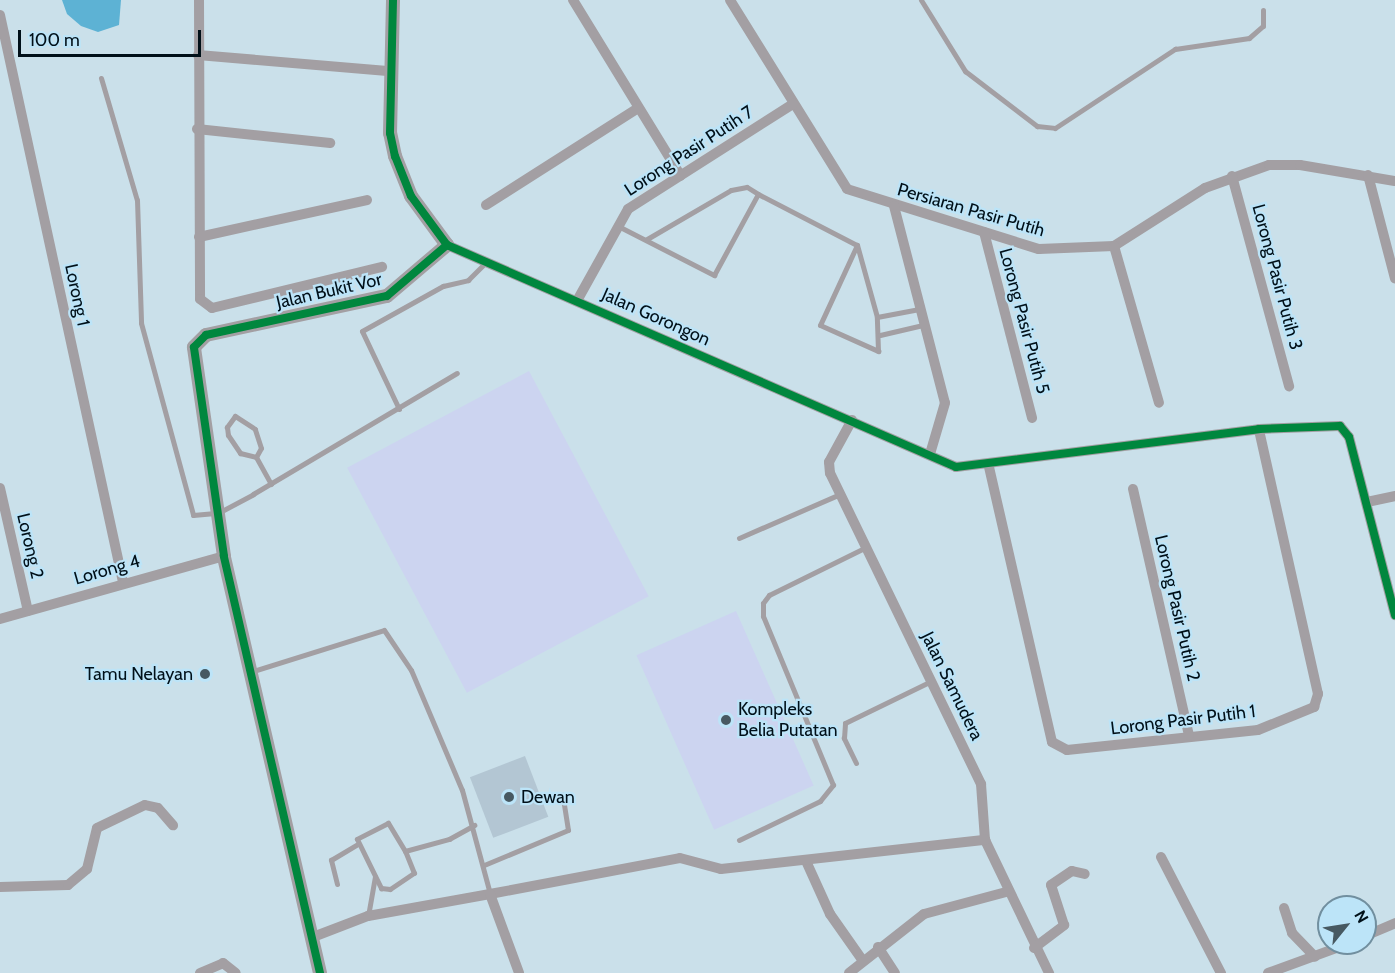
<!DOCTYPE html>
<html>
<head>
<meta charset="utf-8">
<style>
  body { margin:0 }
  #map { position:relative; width:1395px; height:973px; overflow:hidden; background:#cae0ea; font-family:Cabin,sans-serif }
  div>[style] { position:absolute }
  .green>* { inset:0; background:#ccd4f0; transform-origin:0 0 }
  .water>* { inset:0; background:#5db2d4 }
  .building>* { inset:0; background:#b3c6d3; transform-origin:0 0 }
  .service>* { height:5px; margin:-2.5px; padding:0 2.5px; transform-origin:2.5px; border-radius:2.5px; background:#a39fa3 }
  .minor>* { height:10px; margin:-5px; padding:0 5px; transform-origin:5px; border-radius:5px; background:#a39fa3 }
  .tertiary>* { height:14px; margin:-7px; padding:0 7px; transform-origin:7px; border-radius:7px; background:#a39fa3 }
  .cycleway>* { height:8px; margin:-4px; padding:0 4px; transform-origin:4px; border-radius:4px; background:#00873e }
  .dots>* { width:16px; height:16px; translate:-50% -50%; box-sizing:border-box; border:3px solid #bce4f8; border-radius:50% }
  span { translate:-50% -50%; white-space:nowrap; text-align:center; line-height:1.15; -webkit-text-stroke:4.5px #bce4f8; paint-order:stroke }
  .street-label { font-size:18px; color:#001019 }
  .poi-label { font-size:18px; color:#001019 }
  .right { translate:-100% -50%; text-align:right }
  .left { translate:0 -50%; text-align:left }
  .north { position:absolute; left:1317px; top:895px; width:60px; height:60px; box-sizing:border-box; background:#bce4f8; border:2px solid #718f9f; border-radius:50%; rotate:60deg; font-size:16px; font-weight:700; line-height:24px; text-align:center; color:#001019 }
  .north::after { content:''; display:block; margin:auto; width:21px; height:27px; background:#475962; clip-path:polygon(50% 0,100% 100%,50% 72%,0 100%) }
  .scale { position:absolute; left:18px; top:30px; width:183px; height:27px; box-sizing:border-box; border:3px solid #001019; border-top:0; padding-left:8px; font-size:18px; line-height:21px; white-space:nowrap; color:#001019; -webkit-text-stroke:4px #bce4f8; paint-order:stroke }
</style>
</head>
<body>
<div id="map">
  <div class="green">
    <div style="left:529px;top:371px;width:255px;height:206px;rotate:62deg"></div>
    <div style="left:736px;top:611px;width:191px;height:109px;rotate:66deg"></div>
  </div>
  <div class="water">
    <div style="clip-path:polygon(62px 0,121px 0,119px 25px,98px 32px,81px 26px,67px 14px)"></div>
  </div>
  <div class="building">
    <div style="left:525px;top:756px;width:65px;height:59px;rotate:69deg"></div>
  </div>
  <div class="service">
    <div style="left:921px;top:0;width:84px;rotate:58.2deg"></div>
    <div style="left:965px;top:71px;width:91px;rotate:37.4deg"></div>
    <div style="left:1037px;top:126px;width:18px;rotate:6deg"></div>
    <div style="left:1055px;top:128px;width:144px;rotate:-33.4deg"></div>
    <div style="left:1175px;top:49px;width:75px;rotate:-8.5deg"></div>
    <div style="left:1249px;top:38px;width:18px;rotate:-41deg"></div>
    <div style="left:1263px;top:26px;width:16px;rotate:-90deg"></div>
    <div style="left:101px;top:78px;width:127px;rotate:73.6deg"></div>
    <div style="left:137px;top:200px;width:123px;rotate:88.1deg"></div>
    <div style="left:141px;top:323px;width:199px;rotate:74.8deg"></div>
    <div style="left:193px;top:515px;width:25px;rotate:-5deg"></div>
    <div style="left:218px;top:513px;width:40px;rotate:-28deg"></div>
    <div style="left:253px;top:494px;width:237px;rotate:-30.7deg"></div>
    <div style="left:620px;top:227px;width:106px;rotate:27.1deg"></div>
    <div style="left:714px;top:275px;width:92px;rotate:-61.5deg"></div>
    <div style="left:758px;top:194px;width:111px;rotate:27.3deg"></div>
    <div style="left:857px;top:245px;width:88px;rotate:114.8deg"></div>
    <div style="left:820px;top:325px;width:64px;rotate:24.1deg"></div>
    <div style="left:878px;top:351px;width:34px;rotate:-92deg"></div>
    <div style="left:877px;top:317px;width:75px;rotate:-105.5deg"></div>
    <div style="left:647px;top:239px;width:97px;rotate:-30.3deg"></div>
    <div style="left:731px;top:190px;width:16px;rotate:-11deg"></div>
    <div style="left:747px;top:187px;width:13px;rotate:32deg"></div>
    <div style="left:877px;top:317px;width:43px;rotate:-10.8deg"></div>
    <div style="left:880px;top:335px;width:44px;rotate:-13.1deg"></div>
    <div style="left:399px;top:409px;width:86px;rotate:-115.4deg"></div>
    <div style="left:362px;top:331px;width:93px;rotate:-29.1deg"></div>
    <div style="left:443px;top:286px;width:26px;rotate:-13deg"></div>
    <div style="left:468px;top:280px;width:27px;rotate:-45deg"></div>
    <div style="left:256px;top:457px;width:10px;rotate:-61deg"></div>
    <div style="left:261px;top:448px;width:20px;rotate:-108deg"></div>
    <div style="left:255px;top:429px;width:24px;rotate:-147deg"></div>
    <div style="left:235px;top:416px;width:14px;rotate:126deg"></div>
    <div style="left:227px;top:427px;width:8px;rotate:83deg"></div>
    <div style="left:228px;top:435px;width:22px;rotate:56deg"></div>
    <div style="left:240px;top:453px;width:16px;rotate:14deg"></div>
    <div style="left:256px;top:457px;width:31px;rotate:61deg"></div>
    <div style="left:739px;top:538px;width:110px;rotate:-23.5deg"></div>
    <div style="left:253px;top:671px;width:137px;rotate:-17.4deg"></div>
    <div style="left:384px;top:630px;width:48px;rotate:56deg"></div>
    <div style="left:411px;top:670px;width:130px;rotate:67deg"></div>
    <div style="left:462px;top:790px;width:108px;rotate:74.9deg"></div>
    <div style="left:856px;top:763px;width:28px;rotate:-116deg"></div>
    <div style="left:844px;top:738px;width:15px;rotate:-86deg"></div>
    <div style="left:845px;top:723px;width:96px;rotate:-26deg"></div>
    <div style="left:739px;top:840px;width:90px;rotate:-25.7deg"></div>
    <div style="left:820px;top:801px;width:21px;rotate:-51deg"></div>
    <div style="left:833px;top:785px;width:183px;rotate:-112.5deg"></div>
    <div style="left:763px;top:616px;width:13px;rotate:-90deg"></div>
    <div style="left:763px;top:603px;width:10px;rotate:-53deg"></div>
    <div style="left:769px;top:595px;width:108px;rotate:-26.3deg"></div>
    <div style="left:405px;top:851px;width:33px;rotate:-121deg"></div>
    <div style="left:388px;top:823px;width:35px;rotate:153deg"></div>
    <div style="left:357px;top:839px;width:55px;rotate:63.9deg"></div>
    <div style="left:381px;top:888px;width:9px;rotate:6deg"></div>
    <div style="left:390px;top:889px;width:29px;rotate:-34deg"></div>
    <div style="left:414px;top:873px;width:24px;rotate:-112deg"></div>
    <div style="left:405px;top:851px;width:46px;rotate:-15.3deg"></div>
    <div style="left:449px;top:839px;width:29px;rotate:-29deg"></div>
    <div style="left:484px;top:865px;width:91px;rotate:-22.6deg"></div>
    <div style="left:568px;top:830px;width:36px;rotate:-99deg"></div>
    <div style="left:337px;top:884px;width:25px;rotate:-104deg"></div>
    <div style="left:331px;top:860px;width:31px;rotate:-31deg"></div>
    <div style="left:368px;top:916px;width:40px;rotate:-80deg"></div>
  </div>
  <div class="minor">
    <div style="left:199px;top:0;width:299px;rotate:89.8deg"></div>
    <div style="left:200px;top:299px;width:15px;rotate:37deg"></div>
    <div style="left:212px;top:308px;width:175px;rotate:-13.6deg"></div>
    <div style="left:573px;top:0;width:206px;rotate:58.5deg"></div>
    <div style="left:730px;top:0;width:222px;rotate:58.2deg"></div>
    <div style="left:847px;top:189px;width:201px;rotate:17.4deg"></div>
    <div style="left:1039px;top:249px;width:75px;rotate:-2.3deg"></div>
    <div style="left:1114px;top:246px;width:108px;rotate:-32.5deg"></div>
    <div style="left:1205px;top:188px;width:68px;rotate:-19.8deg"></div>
    <div style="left:1269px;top:165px;width:31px"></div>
    <div style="left:1300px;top:165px;width:96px;rotate:9.6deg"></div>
    <div style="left:0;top:15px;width:580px;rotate:77.76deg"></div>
    <div style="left:198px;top:55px;width:193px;rotate:4.8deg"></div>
    <div style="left:197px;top:129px;width:134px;rotate:6deg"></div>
    <div style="left:1368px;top:175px;width:107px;rotate:75.4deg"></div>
    <div style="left:1232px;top:176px;width:218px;rotate:74.8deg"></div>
    <div style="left:486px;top:205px;width:180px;rotate:-32.5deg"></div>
    <div style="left:894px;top:206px;width:203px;rotate:75.5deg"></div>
    <div style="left:945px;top:403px;width:53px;rotate:106.4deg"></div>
    <div style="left:984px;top:232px;width:192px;rotate:75.5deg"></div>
    <div style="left:199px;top:237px;width:172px;rotate:-12.4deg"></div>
    <div style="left:447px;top:245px;width:555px;rotate:23.56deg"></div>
    <div style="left:956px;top:467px;width:305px;rotate:-7.1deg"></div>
    <div style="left:1259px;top:429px;width:81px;rotate:-2.1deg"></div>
    <div style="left:1340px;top:426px;width:14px;rotate:51deg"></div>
    <div style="left:1349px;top:437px;width:184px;rotate:75.5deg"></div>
    <div style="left:1114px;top:246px;width:163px;rotate:74deg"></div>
    <div style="left:578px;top:299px;width:103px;rotate:-60.9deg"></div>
    <div style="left:628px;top:209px;width:196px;rotate:-32.5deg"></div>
    <div style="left:852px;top:420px;width:48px;rotate:118.7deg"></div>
    <div style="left:829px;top:462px;width:11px;rotate:85deg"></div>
    <div style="left:830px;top:473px;width:346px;rotate:64.1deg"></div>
    <div style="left:981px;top:784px;width:56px;rotate:85.9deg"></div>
    <div style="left:985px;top:840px;width:148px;rotate:64.3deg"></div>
    <div style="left:989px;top:467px;width:282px;rotate:77.1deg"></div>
    <div style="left:1052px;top:742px;width:17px;rotate:28deg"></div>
    <div style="left:1067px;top:750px;width:192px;rotate:-6deg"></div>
    <div style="left:1258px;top:730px;width:61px;rotate:-22.3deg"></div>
    <div style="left:1314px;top:707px;width:14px;rotate:-73deg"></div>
    <div style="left:1318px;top:694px;width:271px;rotate:-102.6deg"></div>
    <div style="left:0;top:488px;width:126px;rotate:77.2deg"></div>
    <div style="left:1133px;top:489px;width:252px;rotate:77.2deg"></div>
    <div style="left:1367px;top:502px;width:29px;rotate:-12deg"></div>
    <div style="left:0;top:619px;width:233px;rotate:-15.7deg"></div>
    <div style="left:1161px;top:857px;width:131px;rotate:62.7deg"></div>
    <div style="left:806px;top:861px;width:58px;rotate:65.6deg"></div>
    <div style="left:830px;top:914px;width:57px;rotate:54.9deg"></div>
    <div style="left:0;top:887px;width:68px;rotate:-1.7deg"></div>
    <div style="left:68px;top:885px;width:25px;rotate:-40deg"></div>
    <div style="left:87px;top:869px;width:42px;rotate:-76.3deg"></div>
    <div style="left:97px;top:828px;width:53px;rotate:-25.6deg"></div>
    <div style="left:145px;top:805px;width:13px;rotate:13deg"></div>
    <div style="left:158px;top:808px;width:23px;rotate:49deg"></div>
    <div style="left:490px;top:894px;width:193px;rotate:-10.7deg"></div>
    <div style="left:680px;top:858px;width:42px;rotate:15deg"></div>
    <div style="left:721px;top:869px;width:266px;rotate:-6.3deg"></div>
    <div style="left:1284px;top:908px;width:26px;rotate:72deg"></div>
    <div style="left:1292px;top:933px;width:33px;rotate:46deg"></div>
    <div style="left:1365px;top:936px;width:33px;rotate:-23deg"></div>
    <div style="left:313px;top:937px;width:59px;rotate:-20.9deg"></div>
    <div style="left:368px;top:916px;width:124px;rotate:-10.2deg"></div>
    <div style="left:490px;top:894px;width:84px;rotate:69.8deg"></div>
    <div style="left:878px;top:947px;width:31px;rotate:57deg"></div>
    <div style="left:1034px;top:948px;width:38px;rotate:-37deg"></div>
    <div style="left:1064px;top:925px;width:42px;rotate:-108deg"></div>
    <div style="left:1051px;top:885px;width:25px;rotate:-34deg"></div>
    <div style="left:1072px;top:871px;width:13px;rotate:13deg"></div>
    <div style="left:200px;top:973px;width:25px;rotate:-23deg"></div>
    <div style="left:223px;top:963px;width:16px;rotate:38deg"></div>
    <div style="left:849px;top:973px;width:95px;rotate:-38.2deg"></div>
    <div style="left:924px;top:914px;width:85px;rotate:-15deg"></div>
    <div style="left:1268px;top:973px;width:87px;rotate:-20.1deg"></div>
  </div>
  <div class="tertiary">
    <div style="left:320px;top:973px;width:428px;rotate:-103deg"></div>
    <div style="left:224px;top:556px;width:211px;rotate:-98.2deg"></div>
    <div style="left:194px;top:347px;width:17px;rotate:-45deg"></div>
    <div style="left:206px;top:335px;width:185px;rotate:-12.2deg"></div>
    <div style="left:387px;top:296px;width:79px;rotate:-40.4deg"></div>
    <div style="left:447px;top:245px;width:61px;rotate:-126.3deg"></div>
    <div style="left:411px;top:196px;width:43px;rotate:-111.8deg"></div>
    <div style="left:395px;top:156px;width:24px;rotate:-102deg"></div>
    <div style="left:390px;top:133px;width:133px;rotate:-88.7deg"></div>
  </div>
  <div class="cycleway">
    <div style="left:393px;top:0;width:133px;rotate:91.3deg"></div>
    <div style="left:390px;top:133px;width:24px;rotate:78deg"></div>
    <div style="left:395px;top:156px;width:43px;rotate:68.2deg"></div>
    <div style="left:411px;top:196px;width:61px;rotate:53.7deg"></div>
    <div style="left:447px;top:245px;width:555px;rotate:23.56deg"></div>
    <div style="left:956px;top:467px;width:305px;rotate:-7.1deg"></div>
    <div style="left:1259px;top:429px;width:81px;rotate:-2.1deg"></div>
    <div style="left:1340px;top:426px;width:14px;rotate:51deg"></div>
    <div style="left:1349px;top:437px;width:184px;rotate:75.5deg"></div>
    <div style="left:320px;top:973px;width:428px;rotate:-103deg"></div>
    <div style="left:224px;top:556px;width:211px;rotate:-98.2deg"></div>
    <div style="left:194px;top:347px;width:17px;rotate:-45deg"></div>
    <div style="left:206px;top:335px;width:185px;rotate:-12.2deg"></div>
    <div style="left:387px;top:296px;width:79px;rotate:-40.4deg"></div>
  </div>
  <div class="dots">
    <div style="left:205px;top:674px;background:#475962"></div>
    <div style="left:726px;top:720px;background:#475962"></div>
    <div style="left:509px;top:797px;background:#475962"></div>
  </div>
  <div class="street-label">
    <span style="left:689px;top:151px;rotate:-33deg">Lorong Pasir Putih 7</span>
    <span style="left:971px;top:210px;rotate:16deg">Persiaran Pasir Putih</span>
    <span style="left:1277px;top:277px;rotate:75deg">Lorong Pasir Putih 3</span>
    <span style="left:329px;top:291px;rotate:-13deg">Jalan Bukit Vor</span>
    <span style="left:77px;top:295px;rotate:78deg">Lorong 1</span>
    <span style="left:656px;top:317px;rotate:24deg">Jalan Gorongon</span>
    <span style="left:1024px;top:321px;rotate:75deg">Lorong Pasir Putih 5</span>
    <span style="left:30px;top:546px;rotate:77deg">Lorong 2</span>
    <span style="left:107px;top:570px;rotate:-16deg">Lorong 4</span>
    <span style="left:1177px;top:608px;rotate:77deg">Lorong Pasir Putih 2</span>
    <span style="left:952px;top:686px;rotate:64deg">Jalan Samudera</span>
    <span style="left:1183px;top:720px;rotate:-7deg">Lorong Pasir Putih 1</span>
  </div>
  <div class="poi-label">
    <span class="right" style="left:193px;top:674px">Tamu Nelayan</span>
    <span class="left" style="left:738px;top:720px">Kompleks<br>Belia Putatan</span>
    <span class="left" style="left:521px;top:797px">Dewan</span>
  </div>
  <div class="north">N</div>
  <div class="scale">100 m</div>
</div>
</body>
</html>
